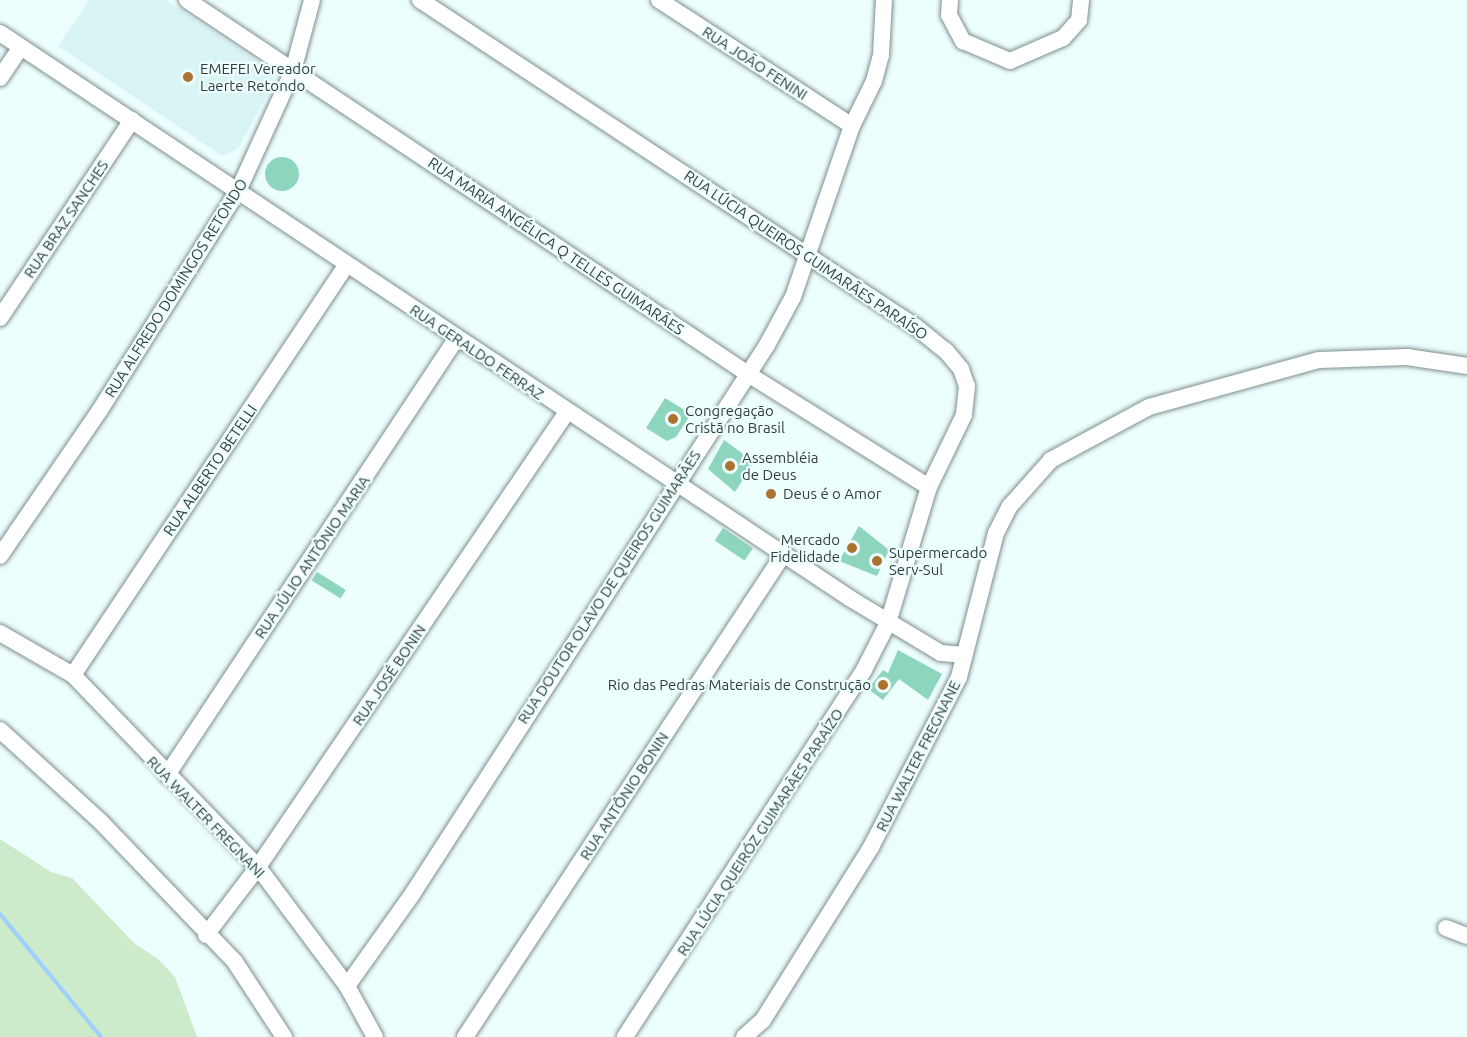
<!DOCTYPE html>
<html>
<head>
<meta charset="utf-8">
<style>
  body { margin:0 }
  #map { position:relative; width:1467px; height:1037px; overflow:hidden; background:#edfefe; font-family:Ubuntu,sans-serif }
  div>[style] { position:absolute }
  .built>* { inset:0; background:#d9f4f4 }
  .green>* { inset:0; background:#ccebcb }
  .stream>* { height:4px; margin:-2px; padding:0 2px; transform-origin:2px; border-radius:2px; background:#a0cffd }
  .building>* { inset:0; background:#8dd6bd; transform-origin:0 0 }
  .round { border-radius:50% }
  .roads { filter:drop-shadow(0 0 2px #7f8e8e) drop-shadow(0 0 2px #7f8e8e) }
  .minor>* { height:16px; margin:-8px; padding:0 8px; transform-origin:8px; border-radius:8px; background:#fff }
  .dots>* { width:16px; height:16px; translate:-50% -50%; box-sizing:border-box; border:3px solid #edfefe; border-radius:50% }
  span { translate:-50% -50%; white-space:nowrap; text-align:center; line-height:1.15; -webkit-text-stroke:4.5px #edfefe; paint-order:stroke }
  .street-label { font-size:15px; color:#373d3d }
  .poi-label { font-size:15px; color:#373d3d }
  .left { translate:0 -50%; text-align:left }
  .right { translate:-100% -50%; text-align:right }
</style>
</head>
<body>
<div id="map">
  <div class="built">
    <div style="clip-path:polygon(89px 0,166px 0,272px 71px,274px 82px,238px 149px,222px 156px,58px 46px)"></div>
  </div>
  <div class="green">
    <div style="clip-path:polygon(0 839px,51px 872px,72px 878px,135px 944px,158px 959px,175px 977px,197px 1037px,0 1037px)"></div>
  </div>
  <div class="stream">
    <div style="left:0;top:914px;width:159px;rotate:50.6deg"></div>
  </div>
  <div class="building">
    <div class="round" style="left:265px;top:157px;width:34px;height:34px"></div>
    <div style="clip-path:polygon(665px 398px,691px 414px,676px 437px,667px 441px,646px 428px)"></div>
    <div style="clip-path:polygon(724px 440px,754px 462px,735px 492px,708px 469px)"></div>
    <div style="clip-path:polygon(859px 526px,889px 550px,877px 576px,839px 561px)"></div>
    <div style="left:723px;top:528px;width:36px;height:15px;rotate:34deg"></div>
    <div style="left:317px;top:572px;width:34px;height:10px;rotate:32deg"></div>
    <div style="clip-path:polygon(898px 650px,942px 674px,928px 700px,899px 679px,883px 700px,868px 689px,883px 670px,888px 673px)"></div>
  </div>
  <div class="roads">
    <div class="minor">
      <div style="left:187px;top:0;width:674px;rotate:33.69deg"></div>
      <div style="left:748px;top:374px;width:213px;rotate:32deg"></div>
      <div style="left:420px;top:0;width:594px;rotate:33.4deg"></div>
      <div style="left:916px;top:327px;width:38px;rotate:39deg"></div>
      <div style="left:946px;top:351px;width:23px;rotate:50deg"></div>
      <div style="left:961px;top:369px;width:18px;rotate:71deg"></div>
      <div style="left:967px;top:386px;width:29px;rotate:96deg"></div>
      <div style="left:964px;top:415px;width:80px;rotate:115.9deg"></div>
      <div style="left:929px;top:487px;width:142px;rotate:106.8deg"></div>
      <div style="left:888px;top:623px;width:53px;rotate:117.1deg"></div>
      <div style="left:864px;top:670px;width:438px;rotate:123.1deg"></div>
      <div style="left:659px;top:0;width:230px;rotate:33.1deg"></div>
      <div style="left:950px;top:0;width:15px;rotate:94deg"></div>
      <div style="left:949px;top:15px;width:30px;rotate:62deg"></div>
      <div style="left:963px;top:41px;width:51px;rotate:23.1deg"></div>
      <div style="left:1010px;top:61px;width:58px;rotate:-23.5deg"></div>
      <div style="left:1063px;top:38px;width:24px;rotate:-48deg"></div>
      <div style="left:1079px;top:20px;width:20px;rotate:-84deg"></div>
      <div style="left:0;top:33px;width:1022px;rotate:33.63deg"></div>
      <div style="left:851px;top:599px;width:105px;rotate:31deg"></div>
      <div style="left:941px;top:653px;width:21px;rotate:5deg"></div>
      <div style="left:0;top:78px;width:37px;rotate:-56deg"></div>
      <div style="left:0;top:318px;width:238px;rotate:-56.3deg"></div>
      <div style="left:0;top:556px;width:177px;rotate:-55.6deg"></div>
      <div style="left:100px;top:410px;width:259px;rotate:-57.8deg"></div>
      <div style="left:238px;top:191px;width:132px;rotate:-65.4deg"></div>
      <div style="left:293px;top:71px;width:73px;rotate:-75deg"></div>
      <div style="left:0;top:633px;width:84px;rotate:29.9deg"></div>
      <div style="left:73px;top:675px;width:267px;rotate:46.1deg"></div>
      <div style="left:258px;top:867px;width:149px;rotate:53.2deg"></div>
      <div style="left:347px;top:986px;width:58px;rotate:61.2deg"></div>
      <div style="left:73px;top:675px;width:493px;rotate:-56.3deg"></div>
      <div style="left:0;top:730px;width:135px;rotate:42.3deg"></div>
      <div style="left:100px;top:821px;width:195px;rotate:46.2deg"></div>
      <div style="left:235px;top:962px;width:90px;rotate:56.8deg"></div>
      <div style="left:167px;top:775px;width:523px;rotate:-56.46deg"></div>
      <div style="left:1446px;top:928px;width:22px;rotate:21deg"></div>
      <div style="left:206px;top:935px;width:86px;rotate:-52.6deg"></div>
      <div style="left:258px;top:867px;width:550px;rotate:-55.82deg"></div>
      <div style="left:347px;top:986px;width:114px;rotate:-54.6deg"></div>
      <div style="left:413px;top:893px;width:652px;rotate:-57.14deg"></div>
      <div style="left:767px;top:345px;width:55px;rotate:-61.6deg"></div>
      <div style="left:793px;top:297px;width:181px;rotate:-71deg"></div>
      <div style="left:852px;top:126px;width:50px;rotate:-63.9deg"></div>
      <div style="left:874px;top:81px;width:27px;rotate:-75deg"></div>
      <div style="left:881px;top:55px;width:55px;rotate:-86.9deg"></div>
      <div style="left:465px;top:1037px;width:577px;rotate:-56.59deg"></div>
      <div style="left:744px;top:1037px;width:25px;rotate:-42deg"></div>
      <div style="left:763px;top:1020px;width:204px;rotate:-58deg"></div>
      <div style="left:871px;top:847px;width:191px;rotate:-62.6deg"></div>
      <div style="left:959px;top:677px;width:149px;rotate:-75.6deg"></div>
      <div style="left:996px;top:533px;width:30px;rotate:-63deg"></div>
      <div style="left:1010px;top:506px;width:62px;rotate:-48.3deg"></div>
      <div style="left:1051px;top:460px;width:111px;rotate:-28.4deg"></div>
      <div style="left:1149px;top:407px;width:176px;rotate:-15.5deg"></div>
      <div style="left:1319px;top:360px;width:88px;rotate:-2deg"></div>
      <div style="left:1407px;top:357px;width:61px;rotate:8.5deg"></div>
    </div>
  </div>
  <div class="dots">
    <div style="left:188px;top:77px;background:#ab7230"></div>
    <div style="left:673px;top:419px;background:#ab7230"></div>
    <div style="left:730px;top:466px;background:#ab7230"></div>
    <div style="left:771px;top:494px;background:#ab7230"></div>
    <div style="left:852px;top:548px;background:#ab7230"></div>
    <div style="left:877px;top:561px;background:#ab7230"></div>
    <div style="left:883px;top:685px;background:#ab7230"></div>
  </div>
  <div class="street-label">
    <span style="left:755px;top:63px;rotate:33deg">RUA JOÃO FENINI</span>
    <span style="left:66px;top:219px;rotate:-56deg">RUA BRAZ SANCHES</span>
    <span style="left:556px;top:246px;rotate:34deg">RUA MARIA ANGÉLICA Q TELLES GUIMARÃES</span>
    <span style="left:806px;top:255px;rotate:34deg">RUA LÚCIA QUEIROS GUIMARÃES PARAÍSO</span>
    <span style="left:176px;top:288px;rotate:-58deg">RUA ALFREDO DOMINGOS RETONDO</span>
    <span style="left:477px;top:352px;rotate:34deg">RUA GERALDO FERRAZ</span>
    <span style="left:210px;top:470px;rotate:-56deg">RUA ALBERTO BETELLI</span>
    <span style="left:312px;top:557px;rotate:-56deg">RUA JÚLIO ANTÔNIO MARIA</span>
    <span style="left:609px;top:587px;rotate:-57deg">RUA DOUTOR OLAVO DE QUEIROS GUIMARÃES</span>
    <span style="left:389px;top:675px;rotate:-56deg">RUA JOSÉ BONIN</span>
    <span style="left:918px;top:756px;rotate:-63deg">RUA WALTER FREGNANE</span>
    <span style="left:624px;top:796px;rotate:-57deg">RUA ANTÔNIO BONIN</span>
    <span style="left:206px;top:817px;rotate:46deg">RUA WALTER FREGNANI</span>
    <span style="left:760px;top:832px;rotate:-57deg">RUA LÚCIA QUEIRÓZ GUIMARÃES PARAÍZO</span>
  </div>
  <div class="poi-label">
    <span class="left" style="left:200px;top:77px">EMEFEI Vereador<br>Laerte Retondo</span>
    <span class="left" style="left:685px;top:419px">Congregação<br>Cristã no Brasil</span>
    <span class="left" style="left:742px;top:466px">Assembléia<br>de Deus</span>
    <span class="left" style="left:783px;top:494px">Deus é o Amor</span>
    <span class="right" style="left:840px;top:548px">Mercado<br>Fidelidade</span>
    <span class="left" style="left:889px;top:561px">Supermercado<br>Serv-Sul</span>
    <span class="right" style="left:871px;top:685px">Rio das Pedras Materiais de Construção</span>
  </div>
</div>
</body>
</html>
